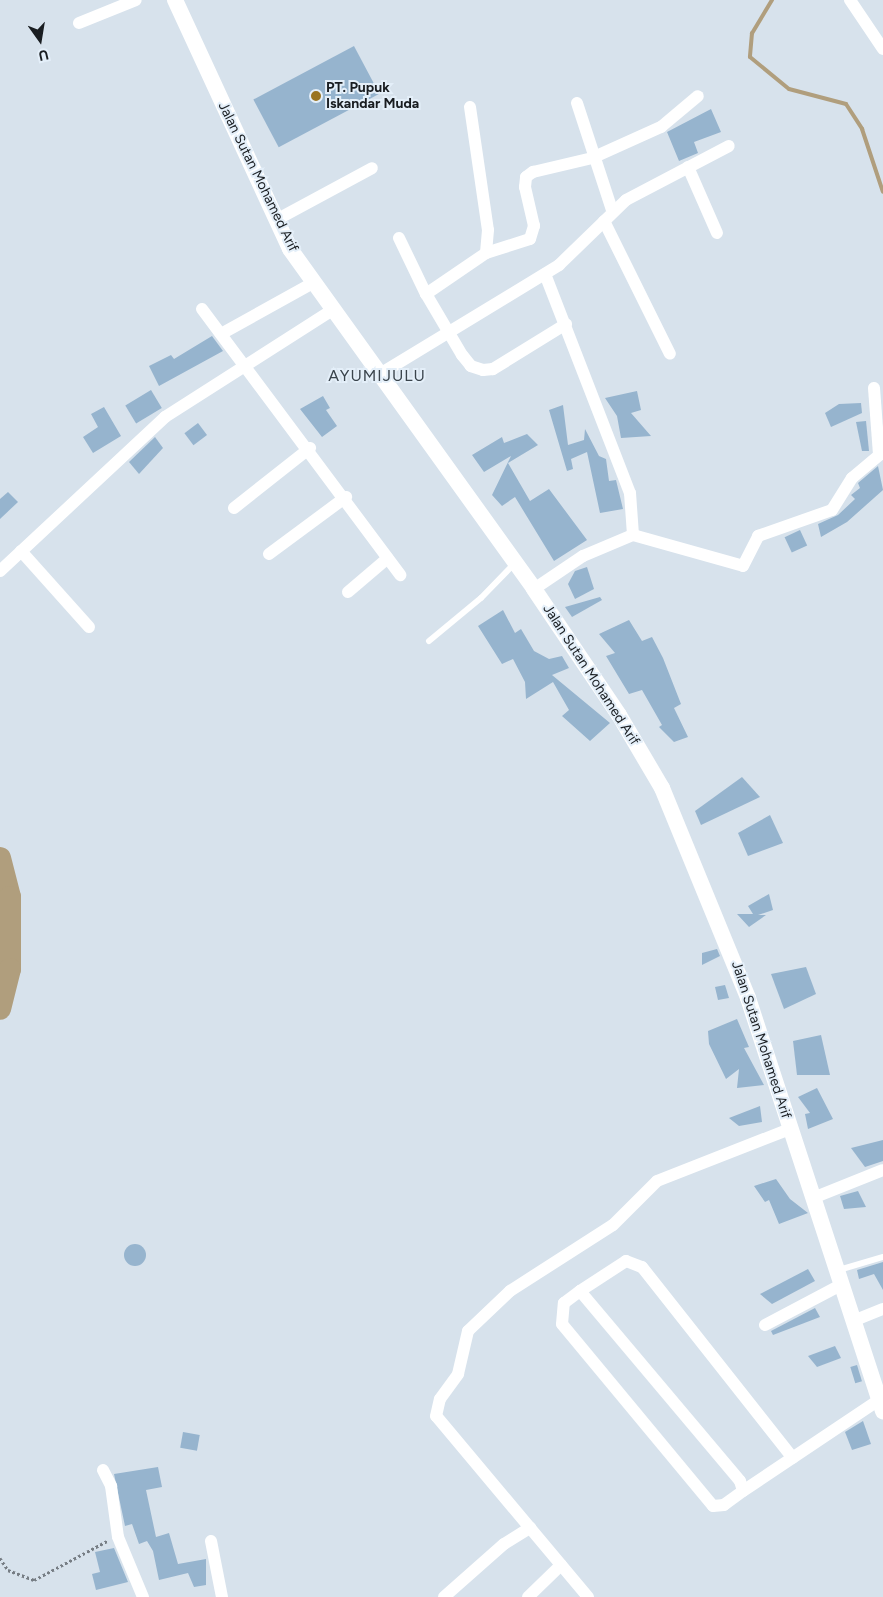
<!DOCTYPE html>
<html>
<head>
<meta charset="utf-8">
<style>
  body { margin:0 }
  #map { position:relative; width:883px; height:1597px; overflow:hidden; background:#d7e2ec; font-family:Figtree,sans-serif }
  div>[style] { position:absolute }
  .stream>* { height:4px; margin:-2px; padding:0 2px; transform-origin:2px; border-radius:2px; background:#b09e7d }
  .river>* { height:22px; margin:-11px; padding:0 11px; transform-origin:11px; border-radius:11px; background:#b09e7d }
  .building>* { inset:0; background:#96b4ce; transform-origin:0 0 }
  .round { border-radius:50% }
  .path>* { height:2.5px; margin-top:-1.25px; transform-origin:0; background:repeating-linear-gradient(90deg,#767d84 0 2.5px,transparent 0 5px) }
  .service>* { height:6px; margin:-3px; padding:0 3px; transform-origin:3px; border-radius:3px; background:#fff }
  .minor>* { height:12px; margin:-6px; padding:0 6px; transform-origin:6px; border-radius:6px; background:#fff }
  .tertiary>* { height:16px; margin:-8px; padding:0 8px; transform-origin:8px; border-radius:8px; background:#fff }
  .dots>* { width:14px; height:14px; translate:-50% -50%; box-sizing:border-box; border:2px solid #e4eff9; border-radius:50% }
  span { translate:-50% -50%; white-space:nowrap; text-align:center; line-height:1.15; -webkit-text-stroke:4px #e4eff9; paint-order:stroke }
  .poi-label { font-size:14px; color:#191d21; font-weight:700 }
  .left { translate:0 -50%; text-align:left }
  .street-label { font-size:14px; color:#191d21 }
  .quarter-label { font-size:16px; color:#3a444c; letter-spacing:1px }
  .north { position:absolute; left:15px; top:15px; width:50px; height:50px; -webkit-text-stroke:4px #e4eff9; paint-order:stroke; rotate:167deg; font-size:14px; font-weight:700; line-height:20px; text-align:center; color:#191d21 }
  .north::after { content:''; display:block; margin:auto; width:18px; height:22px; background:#191d21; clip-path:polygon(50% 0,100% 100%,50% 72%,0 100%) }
</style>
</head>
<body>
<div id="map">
  <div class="stream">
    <div style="left:772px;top:0;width:39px;rotate:121deg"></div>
    <div style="left:752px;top:33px;width:24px;rotate:95deg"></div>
    <div style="left:750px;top:57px;width:50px;rotate:39.4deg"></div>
    <div style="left:789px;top:89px;width:59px;rotate:14.7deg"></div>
    <div style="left:846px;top:104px;width:30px;rotate:57deg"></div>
    <div style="left:862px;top:129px;width:66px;rotate:71.6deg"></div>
  </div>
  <div class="river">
    <div style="left:0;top:858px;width:40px;rotate:75.6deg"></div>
    <div style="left:10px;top:897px;width:72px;rotate:90deg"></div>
    <div style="left:10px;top:969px;width:41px;rotate:104deg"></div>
  </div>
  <div class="building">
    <div style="left:354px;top:46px;width:54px;height:114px;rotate:62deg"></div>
    <div style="clip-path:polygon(711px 109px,721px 132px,694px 142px,698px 153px,679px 161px,667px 132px)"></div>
    <div style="clip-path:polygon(212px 336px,223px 351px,159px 386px,149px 366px,171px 355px,174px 359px)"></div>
    <div style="left:151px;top:390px;width:21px;height:30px;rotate:59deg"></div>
    <div style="clip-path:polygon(637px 391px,641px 410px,631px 413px,651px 436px,621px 438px,617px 416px,605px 398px)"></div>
    <div style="clip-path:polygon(323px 396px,330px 408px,326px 410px,337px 426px,322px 437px,300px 409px)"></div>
    <div style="clip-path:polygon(861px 403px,862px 413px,831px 427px,825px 413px,839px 404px)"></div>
    <div style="clip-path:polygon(563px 405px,568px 445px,584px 440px,585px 429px,599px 456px,606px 459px,609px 481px,616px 480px,623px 509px,600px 513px,587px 452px,571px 459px,573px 469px,567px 471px,549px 410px)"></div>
    <div style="clip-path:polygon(104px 407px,121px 436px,93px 453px,83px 437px,98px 427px,91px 414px)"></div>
    <div style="clip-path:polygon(866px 421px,869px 451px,862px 451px,856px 422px)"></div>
    <div style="left:198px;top:423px;width:15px;height:17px;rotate:53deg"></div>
    <div style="clip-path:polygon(527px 434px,538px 445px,508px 463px,530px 501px,549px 489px,587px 540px,554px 561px,515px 497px,502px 506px,492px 495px,511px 456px,484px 472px,472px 455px,502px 437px,504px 443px)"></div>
    <div style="clip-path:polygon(155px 437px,163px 448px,139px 474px,129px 462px)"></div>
    <div style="clip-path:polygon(878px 466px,883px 490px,847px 522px,821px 537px,818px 524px,838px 515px,855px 499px,851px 495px,860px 488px,858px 483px)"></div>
    <div style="clip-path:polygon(8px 492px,18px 502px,0 519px,0 499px)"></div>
    <div style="left:800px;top:530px;width:17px;height:17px;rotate:65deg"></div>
    <div style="clip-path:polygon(587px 567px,594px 589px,575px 599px,568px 584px,575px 571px)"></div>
    <div style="clip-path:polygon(600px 597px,602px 600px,572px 617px,565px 607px)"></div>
    <div style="clip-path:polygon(503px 610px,515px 633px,521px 629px,534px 651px,549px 659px,562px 656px,569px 668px,552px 675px,610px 723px,590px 741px,562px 716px,569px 710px,553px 682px,526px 699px,525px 682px,513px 659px,502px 664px,478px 626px)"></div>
    <div style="clip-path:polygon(629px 620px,642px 641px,652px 637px,663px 658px,681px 704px,674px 708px,688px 737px,674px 742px,659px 727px,662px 725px,642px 690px,629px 694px,606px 656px,615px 653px,599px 634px)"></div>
    <div style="clip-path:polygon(742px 777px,760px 797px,701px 825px,695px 811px)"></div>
    <div style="clip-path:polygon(770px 815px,783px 843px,748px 856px,738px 833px)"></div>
    <div style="clip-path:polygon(769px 894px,773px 910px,758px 915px,766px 915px,749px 927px,737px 914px,753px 914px,748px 906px)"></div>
    <div style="clip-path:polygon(717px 949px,720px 956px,702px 965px,702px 953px)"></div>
    <div style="clip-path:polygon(806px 967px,816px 994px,784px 1009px,771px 974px)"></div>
    <div style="clip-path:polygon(725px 985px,729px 998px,718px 1000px,715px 987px)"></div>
    <div style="clip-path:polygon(737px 1019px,749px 1047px,744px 1048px,764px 1085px,737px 1088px,739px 1069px,726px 1079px,709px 1044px,708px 1031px)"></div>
    <div style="clip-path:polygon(821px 1035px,830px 1075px,797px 1075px,793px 1041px)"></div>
    <div style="clip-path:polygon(817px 1088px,833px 1119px,808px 1129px,805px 1114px,810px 1113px,798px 1097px)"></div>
    <div style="clip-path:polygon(760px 1106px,762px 1122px,739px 1126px,729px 1118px)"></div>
    <div style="clip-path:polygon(883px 1140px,883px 1161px,865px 1167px,851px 1148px)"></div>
    <div style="clip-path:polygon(776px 1179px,790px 1199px,808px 1213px,779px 1224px,769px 1200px,765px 1202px,754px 1186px)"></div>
    <div style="clip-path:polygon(858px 1191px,866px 1207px,844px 1209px,840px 1196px)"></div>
    <div class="round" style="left:124px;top:1244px;width:22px;height:22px"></div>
    <div style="clip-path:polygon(883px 1262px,883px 1290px,874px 1274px,859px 1279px,857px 1270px)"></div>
    <div style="clip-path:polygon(808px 1269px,815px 1281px,772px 1304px,760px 1294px)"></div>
    <div style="clip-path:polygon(815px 1308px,820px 1317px,773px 1335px,771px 1331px)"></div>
    <div style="clip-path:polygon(835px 1346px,841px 1358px,817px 1367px,808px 1356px)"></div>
    <div style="left:857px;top:1365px;width:17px;height:7px;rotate:73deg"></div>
    <div style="clip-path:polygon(863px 1421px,871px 1444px,852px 1450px,845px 1432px)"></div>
    <div style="left:183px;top:1432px;width:17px;height:16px;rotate:10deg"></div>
    <div style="clip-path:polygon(158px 1467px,162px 1487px,146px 1490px,156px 1537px,169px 1533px,178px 1564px,206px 1559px,206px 1585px,194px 1587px,188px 1573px,159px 1580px,153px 1551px,147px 1541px,139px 1544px,132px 1524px,125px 1526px,114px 1474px)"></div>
    <div style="clip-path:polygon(114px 1548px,128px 1582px,96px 1590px,92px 1574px,100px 1572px,95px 1552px)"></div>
  </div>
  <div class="path">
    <div style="left:0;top:1558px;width:14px;rotate:56deg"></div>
    <div style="left:8px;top:1570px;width:28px;rotate:21deg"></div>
    <div style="left:34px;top:1580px;width:83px;rotate:-28.1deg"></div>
  </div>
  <div class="service">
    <div style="left:429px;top:641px;width:67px;rotate:-39.6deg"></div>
    <div style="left:481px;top:598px;width:47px;rotate:-45.9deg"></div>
    <div style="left:839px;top:1270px;width:46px;rotate:-16.5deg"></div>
  </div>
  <div class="minor">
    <div style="left:850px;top:0;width:59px;rotate:56deg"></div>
    <div style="left:79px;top:23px;width:61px;rotate:-22deg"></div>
    <div style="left:577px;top:103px;width:113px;rotate:71.9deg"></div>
    <div style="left:470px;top:107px;width:124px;rotate:81.7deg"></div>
    <div style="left:488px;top:230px;width:23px;rotate:95deg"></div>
    <div style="left:688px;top:167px;width:72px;rotate:66.3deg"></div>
    <div style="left:276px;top:220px;width:109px;rotate:-28.4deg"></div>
    <div style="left:604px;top:221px;width:148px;rotate:63.6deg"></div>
    <div style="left:399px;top:238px;width:62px;rotate:64.3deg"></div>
    <div style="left:545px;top:274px;width:235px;rotate:68.8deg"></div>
    <div style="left:630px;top:493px;width:42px;rotate:85.9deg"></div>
    <div style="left:202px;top:309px;width:332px;rotate:53.3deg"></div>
    <div style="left:566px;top:324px;width:86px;rotate:148.3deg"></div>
    <div style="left:493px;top:369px;width:10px;rotate:174deg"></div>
    <div style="left:483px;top:370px;width:13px;rotate:-162deg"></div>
    <div style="left:471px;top:366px;width:14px;rotate:-129deg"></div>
    <div style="left:462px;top:355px;width:71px;rotate:-120.5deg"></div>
    <div style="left:426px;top:294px;width:73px;rotate:-34.3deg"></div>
    <div style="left:486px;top:253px;width:46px;rotate:-17.7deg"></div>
    <div style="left:530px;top:239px;width:14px;rotate:-73deg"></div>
    <div style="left:534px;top:226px;width:40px;rotate:-103deg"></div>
    <div style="left:525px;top:187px;width:10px;rotate:-84deg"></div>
    <div style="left:526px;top:177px;width:9px;rotate:-36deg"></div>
    <div style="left:533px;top:172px;width:61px;rotate:-13.3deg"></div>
    <div style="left:592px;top:158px;width:76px;rotate:-24.2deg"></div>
    <div style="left:661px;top:127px;width:48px;rotate:-40deg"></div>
    <div style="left:221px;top:334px;width:105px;rotate:-29deg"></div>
    <div style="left:380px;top:374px;width:210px;rotate:-31.3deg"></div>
    <div style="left:559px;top:265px;width:93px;rotate:-44.1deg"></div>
    <div style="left:626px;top:200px;width:116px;rotate:-27.7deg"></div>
    <div style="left:874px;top:388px;width:67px;rotate:85.7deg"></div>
    <div style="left:234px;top:508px;width:97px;rotate:-38.3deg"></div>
    <div style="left:21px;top:551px;width:102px;rotate:48.2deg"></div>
    <div style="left:269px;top:554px;width:96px;rotate:-36.5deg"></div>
    <div style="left:0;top:571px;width:226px;rotate:-43deg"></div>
    <div style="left:165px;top:417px;width:198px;rotate:-32.6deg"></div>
    <div style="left:534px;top:589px;width:59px;rotate:-34deg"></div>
    <div style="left:583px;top:556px;width:54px;rotate:-22.8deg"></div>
    <div style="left:633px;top:535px;width:114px;rotate:15.7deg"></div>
    <div style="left:743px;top:566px;width:34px;rotate:-63deg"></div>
    <div style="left:758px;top:536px;width:78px;rotate:-19.4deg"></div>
    <div style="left:832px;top:510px;width:38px;rotate:-58deg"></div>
    <div style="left:852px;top:478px;width:40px;rotate:-40deg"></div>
    <div style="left:348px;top:592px;width:52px;rotate:-40.4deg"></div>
    <div style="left:813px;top:1198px;width:75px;rotate:-21.8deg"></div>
    <div style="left:580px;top:1291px;width:248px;rotate:49.9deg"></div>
    <div style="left:740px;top:1481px;width:10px;rotate:73deg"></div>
    <div style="left:743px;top:1491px;width:24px;rotate:144deg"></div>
    <div style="left:724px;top:1505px;width:11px;rotate:175deg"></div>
    <div style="left:713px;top:1506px;width:236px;rotate:-129.7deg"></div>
    <div style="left:562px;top:1324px;width:21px;rotate:-85deg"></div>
    <div style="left:564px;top:1303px;width:20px;rotate:-37deg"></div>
    <div style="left:580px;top:1291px;width:55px;rotate:-33.1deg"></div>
    <div style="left:626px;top:1261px;width:17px;rotate:21deg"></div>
    <div style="left:642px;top:1267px;width:243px;rotate:51.7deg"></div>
    <div style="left:853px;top:1321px;width:32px;rotate:-22deg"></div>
    <div style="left:765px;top:1325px;width:86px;rotate:-27.8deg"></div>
    <div style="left:103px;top:1470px;width:18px;rotate:63deg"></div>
    <div style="left:111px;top:1486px;width:51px;rotate:82.2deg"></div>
    <div style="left:118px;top:1537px;width:65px;rotate:67.4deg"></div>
    <div style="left:743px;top:1491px;width:164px;rotate:-33.8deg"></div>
    <div style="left:211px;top:1541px;width:57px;rotate:78.9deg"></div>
    <div style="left:444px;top:1597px;width:80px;rotate:-41.5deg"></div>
    <div style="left:504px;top:1544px;width:31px;rotate:-32deg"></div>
    <div style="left:528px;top:1597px;width:46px;rotate:-44.1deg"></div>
    <div style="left:588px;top:1597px;width:236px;rotate:-130deg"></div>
    <div style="left:436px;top:1416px;width:17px;rotate:-77deg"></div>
    <div style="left:440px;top:1399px;width:31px;rotate:-54deg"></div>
    <div style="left:458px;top:1374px;width:44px;rotate:-76.9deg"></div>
    <div style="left:468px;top:1331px;width:58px;rotate:-43.6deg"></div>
    <div style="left:510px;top:1291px;width:122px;rotate:-32.7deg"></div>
    <div style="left:613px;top:1225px;width:62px;rotate:-45deg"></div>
    <div style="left:657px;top:1181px;width:143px;rotate:-21.4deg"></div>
  </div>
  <div class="tertiary">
    <div style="left:175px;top:0;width:274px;rotate:65.2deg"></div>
    <div style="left:290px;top:249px;width:418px;rotate:54.3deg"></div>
    <div style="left:534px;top:589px;width:152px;rotate:56deg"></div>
    <div style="left:619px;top:715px;width:85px;rotate:59.5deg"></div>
    <div style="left:662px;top:788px;width:227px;rotate:67.7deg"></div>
    <div style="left:748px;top:998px;width:435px;rotate:71.9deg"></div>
  </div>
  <div class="dots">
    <div style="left:316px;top:96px;background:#9a7420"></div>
  </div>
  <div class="poi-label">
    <span class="left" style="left:326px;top:96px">PT. Pupuk<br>Iskandar Muda</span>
  </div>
  <div class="street-label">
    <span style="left:258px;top:177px;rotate:64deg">Jalan Sutan Mohamed Arif</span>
    <span style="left:591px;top:675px;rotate:57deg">Jalan Sutan Mohamed Arif</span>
    <span style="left:761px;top:1040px;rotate:72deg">Jalan Sutan Mohamed Arif</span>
  </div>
  <div class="quarter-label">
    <span style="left:377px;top:376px">AYUMIJULU</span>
  </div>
  <div class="north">U</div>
</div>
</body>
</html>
